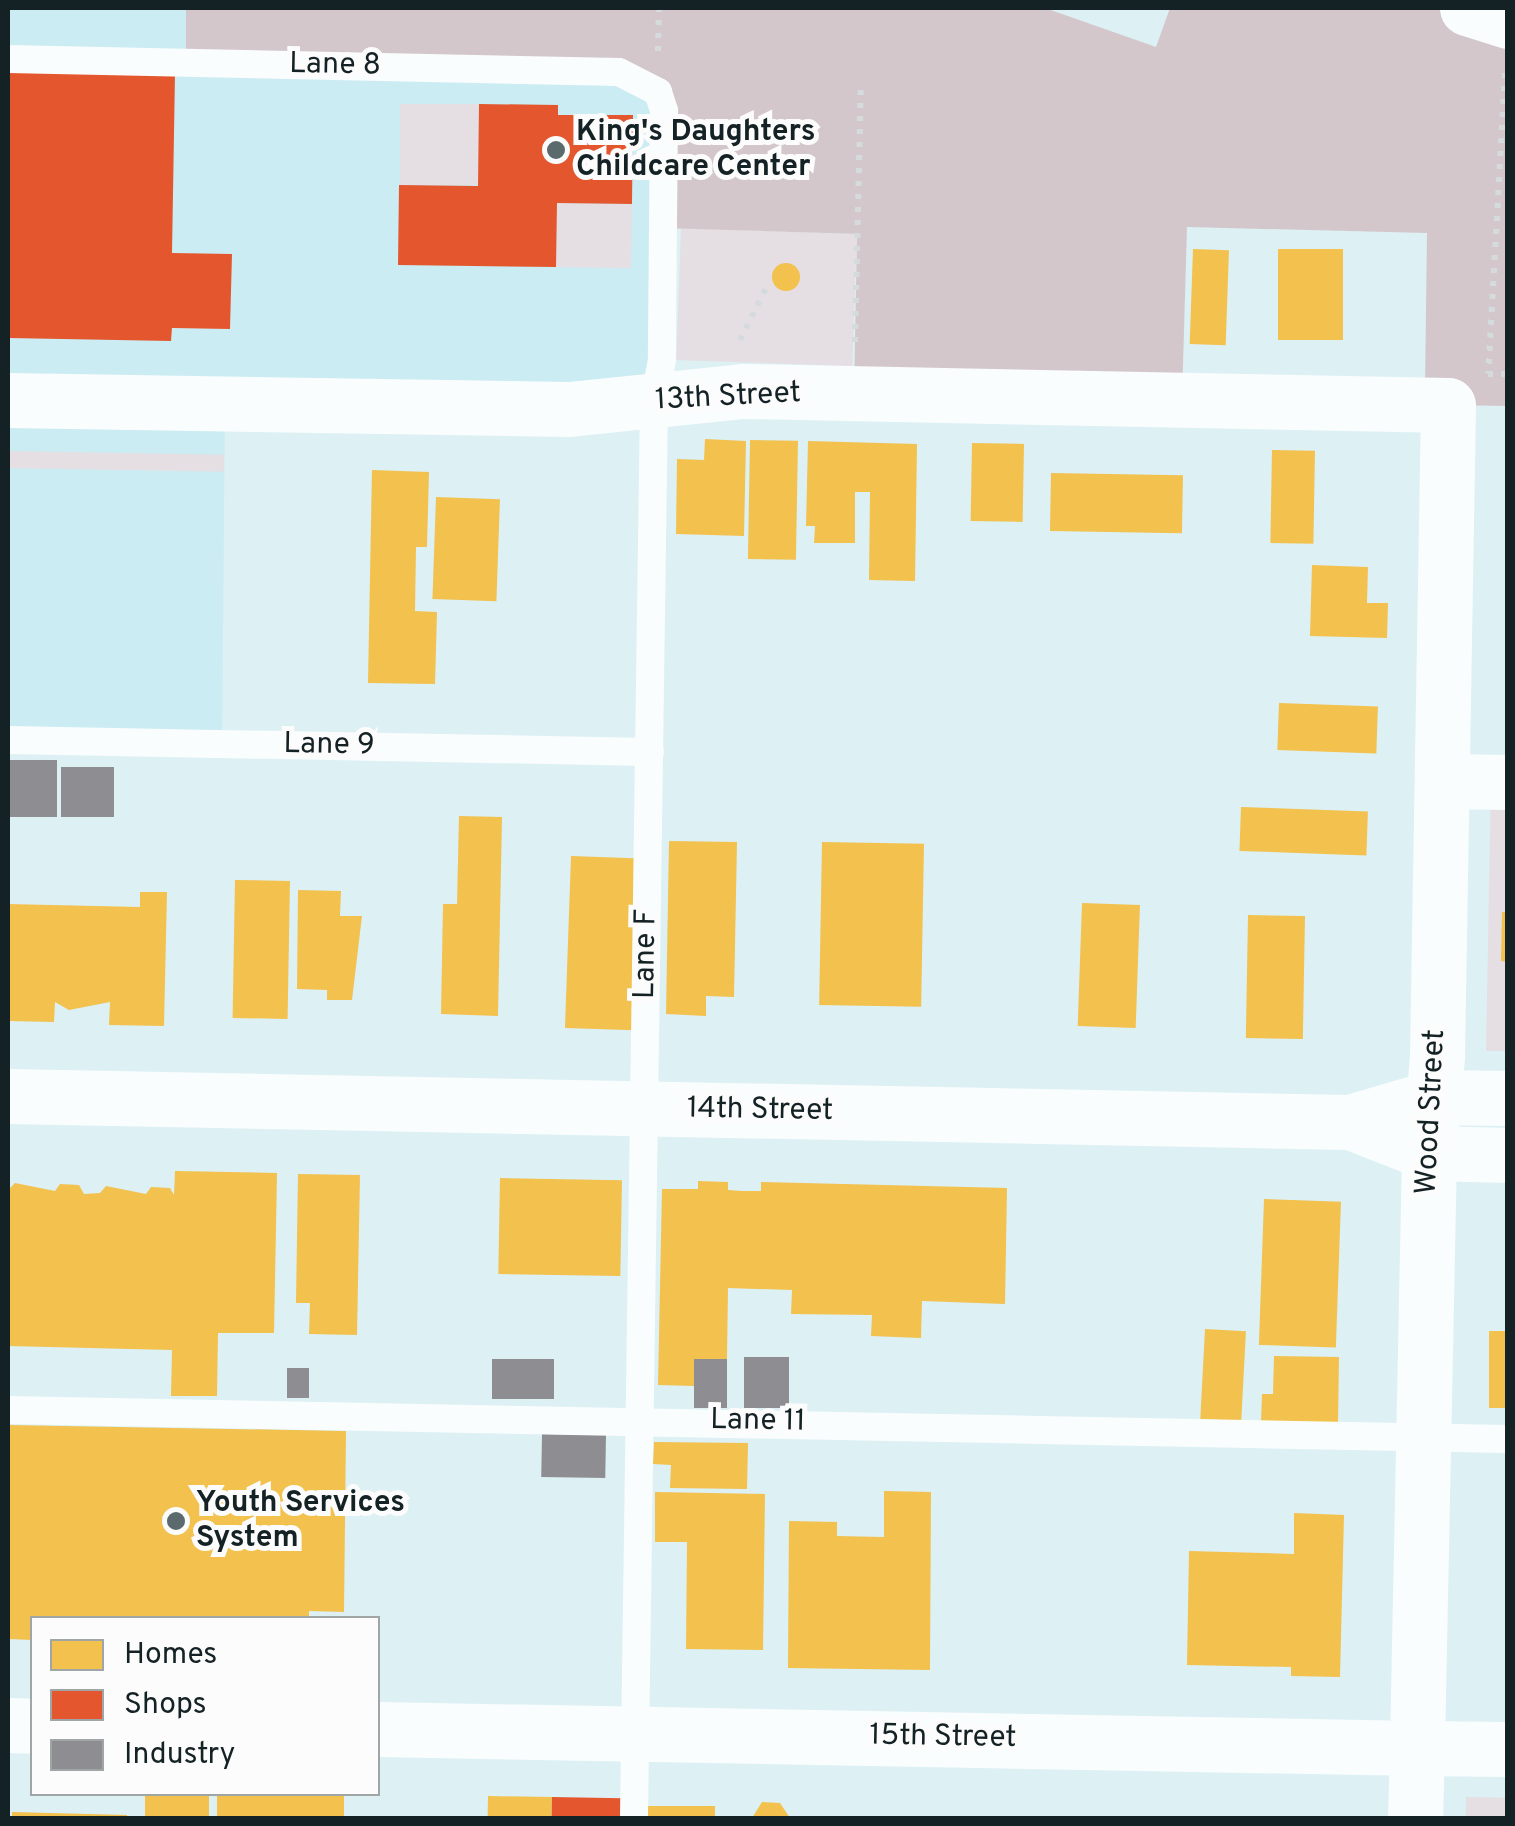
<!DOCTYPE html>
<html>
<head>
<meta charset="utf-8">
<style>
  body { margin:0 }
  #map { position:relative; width:1515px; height:1826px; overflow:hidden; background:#ddf0f4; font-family:Overpass,sans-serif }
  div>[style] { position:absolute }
  .built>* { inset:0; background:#cbecf3 }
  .green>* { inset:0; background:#e5dee2; transform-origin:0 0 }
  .forest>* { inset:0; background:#d3c7cc }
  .homes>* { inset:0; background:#f2c14e; transform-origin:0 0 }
  .round { border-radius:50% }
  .shops>* { inset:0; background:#e4572e; transform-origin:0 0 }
  .industry>* { inset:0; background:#8d8d92; transform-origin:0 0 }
  .path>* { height:6px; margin-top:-3px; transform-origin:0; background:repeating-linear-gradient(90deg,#d5dbdc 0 5px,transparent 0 13px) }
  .service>* { height:28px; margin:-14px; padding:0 14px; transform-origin:14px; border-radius:14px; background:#fafdfd }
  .minor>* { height:55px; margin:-27.5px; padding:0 27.5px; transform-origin:27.5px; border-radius:27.5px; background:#fafdfd }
  .tertiary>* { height:55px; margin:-27.5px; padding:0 27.5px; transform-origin:27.5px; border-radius:27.5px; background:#fafdfd }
  .dots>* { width:28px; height:28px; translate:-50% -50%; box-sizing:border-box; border:5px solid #fcfcfc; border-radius:50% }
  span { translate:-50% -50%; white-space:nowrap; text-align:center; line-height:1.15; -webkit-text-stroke:10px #fcfcfc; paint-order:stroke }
  .street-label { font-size:30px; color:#152225 }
  .poi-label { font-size:30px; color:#152225; font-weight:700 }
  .left { translate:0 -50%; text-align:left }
  .frame { position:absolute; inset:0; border:10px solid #152225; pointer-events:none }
  .legend { position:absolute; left:30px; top:1616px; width:350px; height:180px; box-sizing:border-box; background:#fcfcfc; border:2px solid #a0a5a6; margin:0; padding:12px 18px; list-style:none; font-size:30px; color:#152225 }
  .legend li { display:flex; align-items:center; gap:20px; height:50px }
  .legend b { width:50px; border:2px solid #a0a5a6 }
</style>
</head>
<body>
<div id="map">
  <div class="built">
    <div style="clip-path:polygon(8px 8px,186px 8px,186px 62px,619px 72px,658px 92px,654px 401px,225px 403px,222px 744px,8px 740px)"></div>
  </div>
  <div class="green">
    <div style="left:400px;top:104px;width:79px;height:81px"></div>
    <div style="left:557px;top:203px;width:75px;height:64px;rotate:1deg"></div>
    <div style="left:681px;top:228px;width:176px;height:132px;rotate:2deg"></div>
    <div style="left:8px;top:451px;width:216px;height:17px;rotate:1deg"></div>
    <div style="clip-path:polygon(1491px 782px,1507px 782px,1507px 1051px,1486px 1051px)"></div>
    <div style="left:1466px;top:1797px;width:41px;height:21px;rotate:1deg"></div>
  </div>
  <div class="forest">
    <div style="clip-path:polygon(186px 8px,1045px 8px,1156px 47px,1170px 8px,1507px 8px,1507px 406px,1448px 405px,1425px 387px,1427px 233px,1187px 227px,1182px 400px,854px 393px,857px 234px,663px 228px,664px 111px,641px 80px,186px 63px)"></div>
  </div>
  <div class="homes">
    <div style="left:1193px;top:249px;width:36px;height:95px;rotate:2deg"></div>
    <div style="left:1278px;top:249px;width:65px;height:91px"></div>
    <div class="round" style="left:772px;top:263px;width:28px;height:28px"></div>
    <div style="clip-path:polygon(705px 439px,746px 441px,744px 536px,676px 534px,677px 459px,704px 460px)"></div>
    <div style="left:750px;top:440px;width:48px;height:119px;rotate:1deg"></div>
    <div style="clip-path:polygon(808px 441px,917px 444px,915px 581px,869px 580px,870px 492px,855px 492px,855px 543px,814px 543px,815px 526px,806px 526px)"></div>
    <div style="left:972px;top:443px;width:52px;height:78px;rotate:1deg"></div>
    <div style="left:1272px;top:450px;width:43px;height:93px;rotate:1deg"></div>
    <div style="clip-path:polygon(372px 470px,429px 472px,427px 547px,416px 547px,415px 611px,437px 612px,435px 684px,368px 683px)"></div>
    <div style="left:1051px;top:473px;width:132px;height:58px;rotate:1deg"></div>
    <div style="left:436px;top:497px;width:64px;height:102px;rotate:2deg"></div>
    <div style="clip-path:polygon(1312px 565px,1368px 567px,1367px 603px,1388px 603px,1387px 638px,1310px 636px)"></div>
    <div style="left:1279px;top:703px;width:99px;height:47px;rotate:2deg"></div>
    <div style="left:1241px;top:807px;width:127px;height:44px;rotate:2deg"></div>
    <div style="clip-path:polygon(459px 816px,502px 817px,498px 1016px,441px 1014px,443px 904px,457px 904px)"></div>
    <div style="clip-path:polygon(669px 841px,737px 842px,734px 997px,706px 996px,706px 1016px,666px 1014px)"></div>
    <div style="left:822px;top:842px;width:102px;height:163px;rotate:1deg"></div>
    <div style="left:571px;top:856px;width:70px;height:172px;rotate:2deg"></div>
    <div style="left:235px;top:880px;width:55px;height:138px;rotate:1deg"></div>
    <div style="clip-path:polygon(298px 890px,341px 891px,340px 916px,362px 916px,352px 1000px,327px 1000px,327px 990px,297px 989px)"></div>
    <div style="clip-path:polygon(140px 892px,167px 892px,164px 1026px,109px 1025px,110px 1002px,69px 1010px,55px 1002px,54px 1022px,8px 1021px,8px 904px,140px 907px)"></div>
    <div style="left:1082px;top:903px;width:58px;height:123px;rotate:2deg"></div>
    <div style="clip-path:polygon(1502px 912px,1508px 912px,1508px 962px,1501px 961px)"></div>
    <div style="left:1248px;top:915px;width:57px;height:123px;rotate:1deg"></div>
    <div style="clip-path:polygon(175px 1171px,277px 1173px,274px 1333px,218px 1333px,217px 1396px,171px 1396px,172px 1350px,8px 1346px,8px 1190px,15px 1183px,55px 1191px,60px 1184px,79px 1185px,84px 1194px,100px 1193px,106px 1186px,146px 1194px,151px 1187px,170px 1188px,174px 1195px)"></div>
    <div style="clip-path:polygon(298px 1174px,360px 1175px,357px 1335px,309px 1334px,310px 1303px,296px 1303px)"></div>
    <div style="left:500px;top:1178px;width:122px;height:96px;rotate:1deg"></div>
    <div style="clip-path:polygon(698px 1181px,728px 1182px,728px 1190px,742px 1191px,761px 1191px,761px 1182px,1007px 1188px,1005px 1304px,922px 1301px,921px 1338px,871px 1336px,872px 1315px,791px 1314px,792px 1290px,728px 1288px,727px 1359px,694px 1359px,694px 1386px,658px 1385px,662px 1189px,698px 1189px)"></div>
    <div style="left:1264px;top:1199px;width:77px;height:146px;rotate:2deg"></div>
    <div style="left:1205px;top:1329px;width:41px;height:90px;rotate:3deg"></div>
    <div style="left:1489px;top:1331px;width:19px;height:77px"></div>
    <div style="clip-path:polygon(1274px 1356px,1339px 1357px,1338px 1423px,1261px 1422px,1262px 1394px,1273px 1394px)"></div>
    <div style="clip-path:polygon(8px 1425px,346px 1431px,344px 1612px,309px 1611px,309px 1618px,32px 1618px,32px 1640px,8px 1639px)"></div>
    <div style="clip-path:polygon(654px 1442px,748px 1443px,747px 1489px,670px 1488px,671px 1465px,653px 1464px)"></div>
    <div style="clip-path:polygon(884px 1491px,931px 1492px,930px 1670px,788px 1668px,789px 1521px,837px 1522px,837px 1536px,884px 1537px)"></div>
    <div style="clip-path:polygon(655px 1492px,765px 1494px,763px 1650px,686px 1649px,687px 1542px,655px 1542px)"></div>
    <div style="clip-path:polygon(1294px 1513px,1344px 1515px,1340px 1677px,1291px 1676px,1291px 1667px,1187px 1665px,1189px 1551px,1294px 1554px)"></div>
    <div style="left:145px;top:1794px;width:64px;height:25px"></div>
    <div style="left:217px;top:1794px;width:127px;height:24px"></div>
    <div style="left:488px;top:1796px;width:64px;height:22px;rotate:1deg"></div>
    <div style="clip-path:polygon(762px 1802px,780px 1803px,790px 1818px,752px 1818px)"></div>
    <div style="left:646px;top:1806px;width:69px;height:12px"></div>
    <div style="clip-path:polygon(12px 1812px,127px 1815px,127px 1818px,12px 1818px)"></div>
  </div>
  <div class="shops">
    <div style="clip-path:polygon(8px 72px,175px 74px,172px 253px,232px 254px,230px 329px,172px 328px,171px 341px,8px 338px)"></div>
    <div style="clip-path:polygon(479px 104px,558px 105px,558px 115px,633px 115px,632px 204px,557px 203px,556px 267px,398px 265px,399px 185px,478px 186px)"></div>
    <div style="left:552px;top:1797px;width:71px;height:21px;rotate:1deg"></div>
  </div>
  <div class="industry">
    <div style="left:8px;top:760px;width:49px;height:57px"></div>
    <div style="left:61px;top:767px;width:53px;height:50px"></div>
    <div style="left:744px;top:1357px;width:45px;height:51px"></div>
    <div style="left:492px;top:1359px;width:62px;height:40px"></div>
    <div style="left:694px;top:1359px;width:33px;height:49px"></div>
    <div style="left:287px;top:1368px;width:22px;height:30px"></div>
    <div style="left:542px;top:1434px;width:64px;height:43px;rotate:1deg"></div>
  </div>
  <div class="path">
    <div style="left:658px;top:51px;width:43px;rotate:-88.7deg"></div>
    <div style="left:1505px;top:73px;width:301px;rotate:93.2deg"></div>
    <div style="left:1488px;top:374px;width:20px"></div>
    <div style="left:740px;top:340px;width:60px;rotate:-63.4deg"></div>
    <div style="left:855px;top:342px;width:255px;rotate:-88.7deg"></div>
  </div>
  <div class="service">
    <div style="left:8px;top:59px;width:611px;rotate:1.22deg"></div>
    <div style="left:619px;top:72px;width:44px;rotate:27.1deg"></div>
    <div style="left:658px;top:92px;width:20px;rotate:72deg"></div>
    <div style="left:664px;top:111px;width:249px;rotate:90.5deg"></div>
    <div style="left:662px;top:360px;width:42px;rotate:101deg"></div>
    <div style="left:654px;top:401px;width:1417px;rotate:90.81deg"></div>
    <div style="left:8px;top:740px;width:642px;rotate:1.07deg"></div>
    <div style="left:8px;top:1410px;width:1500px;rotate:1.11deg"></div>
  </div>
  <div class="minor">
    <div style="left:1467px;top:8px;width:43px;rotate:17.6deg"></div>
    <div style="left:8px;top:400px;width:561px;rotate:0.92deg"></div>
    <div style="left:569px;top:409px;width:175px;rotate:-5.9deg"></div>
    <div style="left:743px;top:391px;width:705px;rotate:1.14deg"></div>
    <div style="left:1448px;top:405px;width:651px;rotate:90.97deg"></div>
    <div style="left:1437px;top:1056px;width:97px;rotate:94.7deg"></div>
    <div style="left:1442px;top:781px;width:66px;rotate:0.9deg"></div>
    <div style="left:1350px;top:1122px;width:89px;rotate:-16.4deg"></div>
    <div style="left:1435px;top:1097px;width:73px;rotate:0.8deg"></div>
    <div style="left:8px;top:1725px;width:24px;rotate:2deg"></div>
    <div style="left:378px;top:1729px;width:1039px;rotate:1.05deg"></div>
    <div style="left:1417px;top:1748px;width:70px;rotate:91.6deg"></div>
  </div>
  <div class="tertiary">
    <div style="left:8px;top:1096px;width:1342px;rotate:1.11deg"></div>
    <div style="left:1350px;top:1122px;width:85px;rotate:21.4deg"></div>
    <div style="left:1429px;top:1153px;width:79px;rotate:1.5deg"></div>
    <div style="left:1429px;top:1153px;width:595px;rotate:91.16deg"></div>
    <div style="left:1417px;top:1748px;width:91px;rotate:0.6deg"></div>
  </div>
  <div class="dots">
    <div style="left:556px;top:150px;background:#5b6a6d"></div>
    <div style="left:176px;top:1521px;background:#5b6a6d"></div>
  </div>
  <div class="street-label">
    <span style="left:335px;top:66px;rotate:1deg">Lane 8</span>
    <span style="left:728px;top:398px;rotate:-3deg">13th Street</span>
    <span style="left:329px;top:746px;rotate:1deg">Lane 9</span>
    <span style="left:647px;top:954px;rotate:-89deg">Lane F</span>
    <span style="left:760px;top:1111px;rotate:1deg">14th Street</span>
    <span style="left:1432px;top:1112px;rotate:-87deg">Wood Street</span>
    <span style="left:758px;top:1422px;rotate:1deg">Lane 11</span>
    <span style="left:943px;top:1738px;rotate:1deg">15th Street</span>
  </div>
  <div class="poi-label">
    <span class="left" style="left:576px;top:150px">King's Daughters<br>Childcare Center</span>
    <span class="left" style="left:196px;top:1521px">Youth Services<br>System</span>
  </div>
  <div class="frame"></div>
  <ul class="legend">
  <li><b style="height:28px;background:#f2c14e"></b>Homes</li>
  <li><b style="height:28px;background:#e4572e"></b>Shops</li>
  <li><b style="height:28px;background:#8d8d92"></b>Industry</li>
  </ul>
</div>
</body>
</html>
